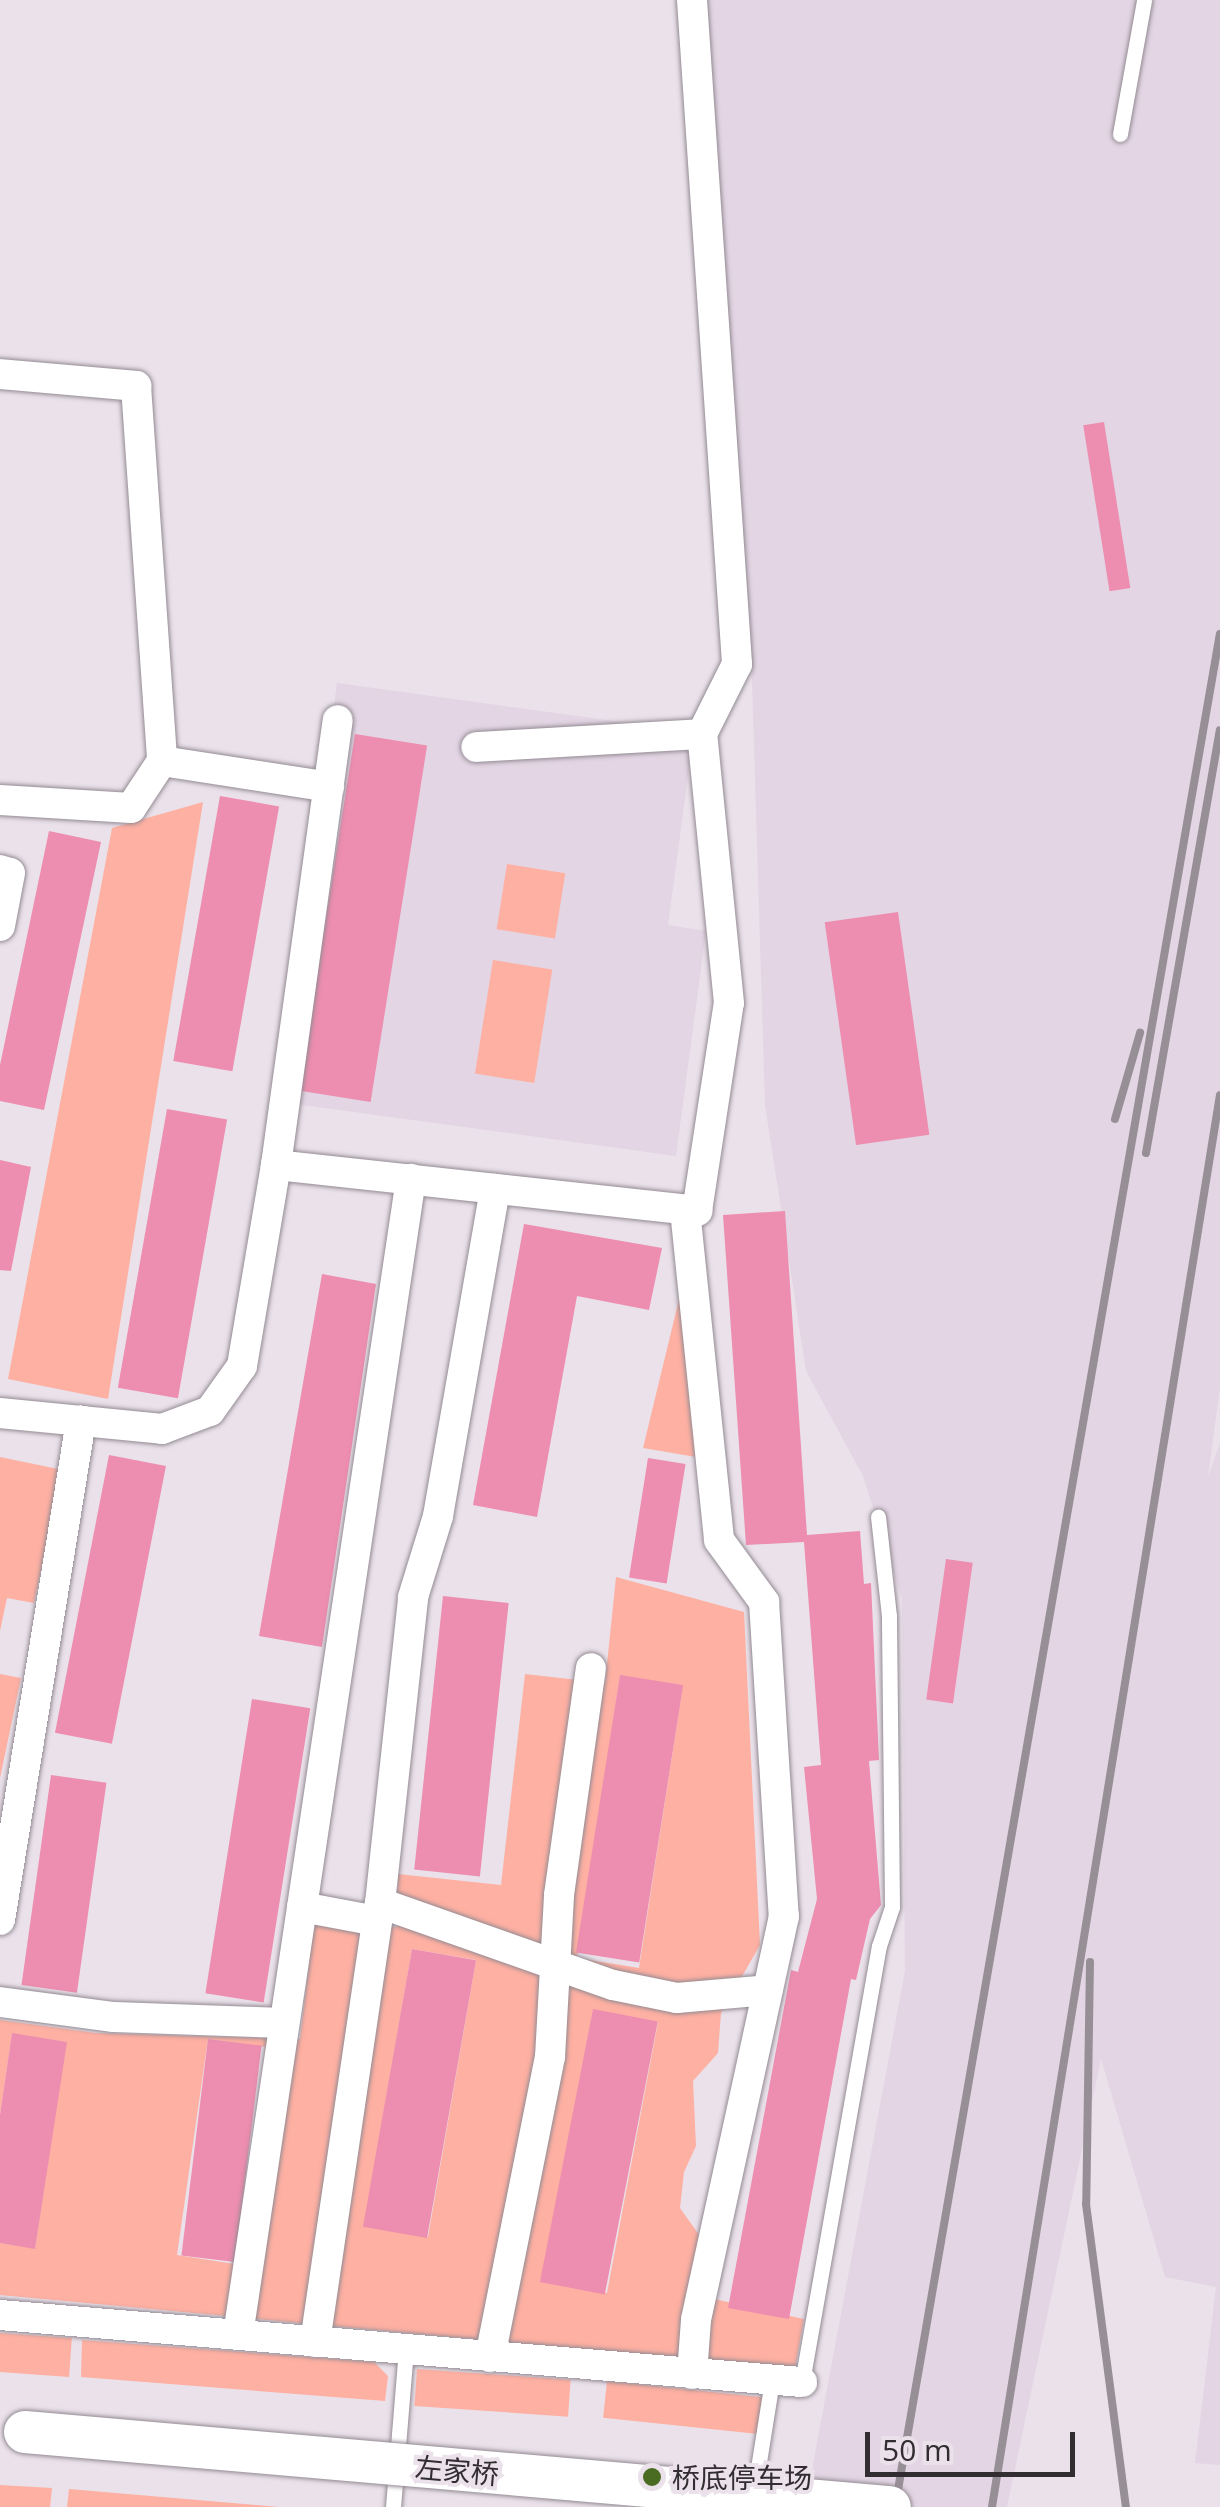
<!DOCTYPE html>
<html>
<head>
<meta charset="utf-8">
<style>
  body { margin:0 }
  #map { position:relative; width:1220px; height:2507px; overflow:hidden; background:#eae1ea; font-family:"Open Sans","Noto Sans SC",sans-serif }
  div>[style] { position:absolute }
  .built>* { inset:0; background:#e3d5e4 }
  .green>* { inset:0; background:#feb0a2; transform-origin:0 0 }
  .building>* { inset:0; background:#ed8daf; transform-origin:0 0 }
  .roads { filter:drop-shadow(0 0 2px #938b93) drop-shadow(0 0 2px #938b93) }
  .lane>* { height:15px; margin:-7.5px; padding:0 7.5px; transform-origin:7.5px; border-radius:7.5px; background:#fff }
  .street>* { height:30px; margin:-15px; padding:0 15px; transform-origin:15px; border-radius:15px; background:#fff }
  .rail>* { height:8px; margin:-4px; padding:0 4px; transform-origin:4px; border-radius:4px; background:#968f96 }
  .bridges { filter:drop-shadow(0 0 2px #938b93) drop-shadow(0 0 2px #938b93) }
  .secondary-bridge>* { height:42px; margin:-21px; padding:0 21px; transform-origin:21px; border-radius:21px; background:#fff }
  .dots>* { width:28px; height:28px; translate:-50% -50%; box-sizing:border-box; border:5px solid #eae1ea; border-radius:50% }
  span { translate:-50% -50%; white-space:nowrap; text-align:center; line-height:1.15; -webkit-text-stroke:8px #eae1ea; paint-order:stroke }
  .street-label { font-size:28px; color:#312d31 }
  .poi-label { font-size:28px; color:#312d31 }
  .left { translate:0 -50%; text-align:left }
  .scale { position:absolute; left:865px; top:2432px; width:210px; height:45px; box-sizing:border-box; border:5px solid #312d31; border-top:0; padding-left:12px; font-size:30px; line-height:35px; white-space:nowrap; color:#312d31; -webkit-text-stroke:8px #eae1ea; paint-order:stroke }
</style>
</head>
<body>
<div id="map">
  <div class="built">
    <div style="clip-path:polygon(702px 0,1220px 0,1220px 1388px,1208px 1477px,1220px 1443px,1220px 2465px,1195px 2463px,1216px 2287px,1165px 2277px,1101px 2059px,1007px 2507px,805px 2507px,905px 1971px,902px 1599px,863px 1476px,806px 1371px,765px 1105px,752px 681px)"></div>
    <div style="clip-path:polygon(337px 683px,694px 732px,668px 925px,706px 931px,676px 1156px,280px 1102px)"></div>
  </div>
  <div class="green">
    <div style="clip-path:polygon(203px 802px,108px 1399px,8px 1379px,112px 828px)"></div>
    <div style="left:507px;top:864px;width:59px;height:66px;rotate:9deg"></div>
    <div style="left:493px;top:960px;width:60px;height:115px;rotate:9deg"></div>
    <div style="clip-path:polygon(682px 1287px,696px 1457px,643px 1448px)"></div>
    <div style="clip-path:polygon(0 1457px,63px 1470px,34px 1603px,7px 1598px,0 1631px)"></div>
    <div style="clip-path:polygon(evenodd,616px 1577px,744px 1612px,760px 1945px,721px 2013px,718px 2053px,693px 2081px,696px 2146px,684px 2172px,680px 2208px,700px 2236px,696px 2295px,804px 2319px,795px 2369px,0 2295px,0 2243px,35px 2248px,66px 2042px,12px 2034px,0 2115px,0 2020px,96px 2033px,300px 2039px,314px 1922px,397px 1927px,398px 1874px,501px 1885px,525px 1674px,605px 1683px,616px 1577px,620px 1676px,683px 1685px,639px 1968px,577px 1958px,620px 1676px,616px 1577px,412px 1949px,476px 1960px,428px 2237px,364px 2226px,412px 1949px,616px 1577px,593px 2010px,658px 2022px,607px 2293px,542px 2281px,593px 2010px,616px 1577px,208px 2039px,266px 2047px,235px 2264px,177px 2255px,208px 2039px)"></div>
    <div style="clip-path:polygon(0 1674px,21px 1678px,0 1778px)"></div>
    <div style="left:0;top:2333px;width:72px;height:39px;rotate:4deg"></div>
    <div style="clip-path:polygon(82px 2340px,374px 2362px,388px 2376px,385px 2401px,81px 2377px)"></div>
    <div style="left:417px;top:2369px;width:154px;height:37px;rotate:4deg"></div>
    <div style="left:607px;top:2381px;width:156px;height:37px;rotate:6deg"></div>
    <div style="clip-path:polygon(0 2485px,52px 2488px,50px 2507px,0 2507px)"></div>
    <div style="clip-path:polygon(69px 2489px,279px 2507px,67px 2507px)"></div>
  </div>
  <div class="building">
    <div style="left:1104px;top:422px;width:168px;height:21px;rotate:81deg"></div>
    <div style="left:355px;top:734px;width:73px;height:361px;rotate:9deg"></div>
    <div style="left:220px;top:796px;width:60px;height:269px;rotate:10deg"></div>
    <div style="clip-path:polygon(49px 831px,101px 842px,44px 1110px,0 1101px,0 1065px)"></div>
    <div style="left:898px;top:912px;width:225px;height:74px;rotate:82deg"></div>
    <div style="left:167px;top:1109px;width:61px;height:283px;rotate:10deg"></div>
    <div style="clip-path:polygon(0 1160px,31px 1167px,11px 1271px,0 1270px)"></div>
    <div style="clip-path:polygon(785px 1211px,807px 1535px,860px 1531px,864px 1584px,871px 1583px,879px 1760px,869px 1761px,881px 1905px,870px 1919px,856px 1980px,851px 1979px,789px 2319px,728px 2308px,791px 1970px,798px 1972px,817px 1899px,804px 1767px,821px 1765px,804px 1542px,746px 1545px,723px 1215px)"></div>
    <div style="clip-path:polygon(524px 1224px,662px 1248px,649px 1310px,577px 1296px,537px 1517px,473px 1505px)"></div>
    <div style="clip-path:polygon(322px 1274px,376px 1284px,322px 1647px,259px 1636px)"></div>
    <div style="left:109px;top:1455px;width:58px;height:283px;rotate:11deg"></div>
    <div style="left:648px;top:1458px;width:38px;height:121px;rotate:9deg"></div>
    <div style="left:946px;top:1559px;width:27px;height:142px;rotate:8deg"></div>
    <div style="left:443px;top:1596px;width:66px;height:275px;rotate:6deg"></div>
    <div style="left:620px;top:1675px;width:64px;height:281px;rotate:9deg"></div>
    <div style="left:252px;top:1699px;width:59px;height:298px;rotate:9deg"></div>
    <div style="left:51px;top:1775px;width:56px;height:212px;rotate:8deg"></div>
    <div style="left:412px;top:1949px;width:65px;height:282px;rotate:10deg"></div>
    <div style="left:593px;top:2009px;width:66px;height:278px;rotate:11deg"></div>
    <div style="clip-path:polygon(12px 2033px,67px 2042px,35px 2249px,0 2243px,0 2115px)"></div>
    <div style="left:208px;top:2039px;width:54px;height:218px;rotate:7deg"></div>
  </div>
  <div class="roads">
    <div class="lane">
      <div style="left:1120px;top:134px;width:136px;rotate:-79.8deg"></div>
      <div style="left:802px;top:2382px;width:443px;rotate:-80deg"></div>
      <div style="left:879px;top:1946px;width:41px;rotate:-71.6deg"></div>
      <div style="left:892px;top:1907px;width:291px;rotate:-90.6deg"></div>
      <div style="left:889px;top:1616px;width:100px;rotate:-96.3deg"></div>
      <div style="left:754px;top:2493px;width:114px;rotate:-80.9deg"></div>
      <div style="left:393px;top:2507px;width:158px;rotate:-85.3deg"></div>
    </div>
    <div class="street">
      <div style="left:692px;top:0;width:666px;rotate:86.12deg"></div>
      <div style="left:737px;top:664px;width:78px;rotate:116.6deg"></div>
      <div style="left:0;top:374px;width:137px;rotate:5deg"></div>
      <div style="left:136px;top:386px;width:376px;rotate:86deg"></div>
      <div style="left:162px;top:761px;width:56px;rotate:123.4deg"></div>
      <div style="left:131px;top:808px;width:131px;rotate:-176.5deg"></div>
      <div style="left:162px;top:761px;width:169px;rotate:8.8deg"></div>
      <div style="left:0;top:870px;width:10px;rotate:17deg"></div>
      <div style="left:10px;top:873px;width:54px;rotate:100.7deg"></div>
      <div style="left:276px;top:1165px;width:449px;rotate:-82.1deg"></div>
      <div style="left:685px;top:1210px;width:332px;rotate:84.1deg"></div>
      <div style="left:719px;top:1540px;width:77px;rotate:54deg"></div>
      <div style="left:764px;top:1602px;width:315px;rotate:86.4deg"></div>
      <div style="left:784px;top:1916px;width:413px;rotate:102.3deg"></div>
      <div style="left:696px;top:2320px;width:54px;rotate:94.2deg"></div>
      <div style="left:0;top:1413px;width:163px;rotate:5.6deg"></div>
      <div style="left:162px;top:1429px;width:51px;rotate:-20.6deg"></div>
      <div style="left:210px;top:1411px;width:55px;rotate:-54.6deg"></div>
      <div style="left:242px;top:1366px;width:204px;rotate:-80.4deg"></div>
      <div style="left:276px;top:1165px;width:424px;rotate:6.2deg"></div>
      <div style="left:697px;top:1211px;width:210px;rotate:-81.3deg"></div>
      <div style="left:729px;top:1003px;width:270px;rotate:-95.7deg"></div>
      <div style="left:702px;top:734px;width:226px;rotate:176.7deg"></div>
      <div style="left:380px;top:1903px;width:247px;rotate:19.4deg"></div>
      <div style="left:613px;top:1985px;width:65px;rotate:11.5deg"></div>
      <div style="left:677px;top:1998px;width:91px;rotate:-5deg"></div>
      <div style="left:302px;top:1907px;width:76px;rotate:10.6deg"></div>
      <div style="left:0;top:1920px;width:506px;rotate:-80.78deg"></div>
      <div style="left:0;top:2002px;width:115px;rotate:7.5deg"></div>
      <div style="left:114px;top:2017px;width:170px;rotate:2deg"></div>
      <div style="left:0;top:2315px;width:805px;rotate:4.78deg"></div>
      <div style="left:238px;top:2335px;width:1169px;rotate:-81.49deg"></div>
      <div style="left:315px;top:2342px;width:444px;rotate:-81.6deg"></div>
      <div style="left:380px;top:1903px;width:308px;rotate:-83.8deg"></div>
      <div style="left:413px;top:1597px;width:85px;rotate:-72.8deg"></div>
      <div style="left:438px;top:1516px;width:332px;rotate:-80.1deg"></div>
      <div style="left:490px;top:2357px;width:306px;rotate:-78.7deg"></div>
      <div style="left:550px;top:2057px;width:162px;rotate:-86.8deg"></div>
      <div style="left:559px;top:1895px;width:229px;rotate:-82deg"></div>
    </div>
  </div>
  <div class="rail">
    <div style="left:1115px;top:1119px;width:90px;rotate:-73.8deg"></div>
    <div style="left:1146px;top:1153px;width:429px;rotate:-80.1deg"></div>
    <div style="left:1090px;top:1962px;width:242px;rotate:90.9deg"></div>
    <div style="left:1086px;top:2204px;width:306px;rotate:82.5deg"></div>
    <div style="left:895px;top:2507px;width:1901px;rotate:-80.16deg"></div>
    <div style="left:992px;top:2507px;width:1430px;rotate:-80.83deg"></div>
  </div>
  <div class="bridges">
    <div class="secondary-bridge">
      <div style="left:25px;top:2432px;width:868px;rotate:4.96deg"></div>
    </div>
  </div>
  <div class="dots">
    <div style="left:652px;top:2477px;background:#4a6b22"></div>
  </div>
  <div class="street-label">
    <span style="left:457px;top:2470px;rotate:5deg">左家桥</span>
  </div>
  <div class="poi-label">
    <span class="left" style="left:672px;top:2477px">桥底停车场</span>
  </div>
  <div class="scale">50 m</div>
</div>
</body>
</html>
